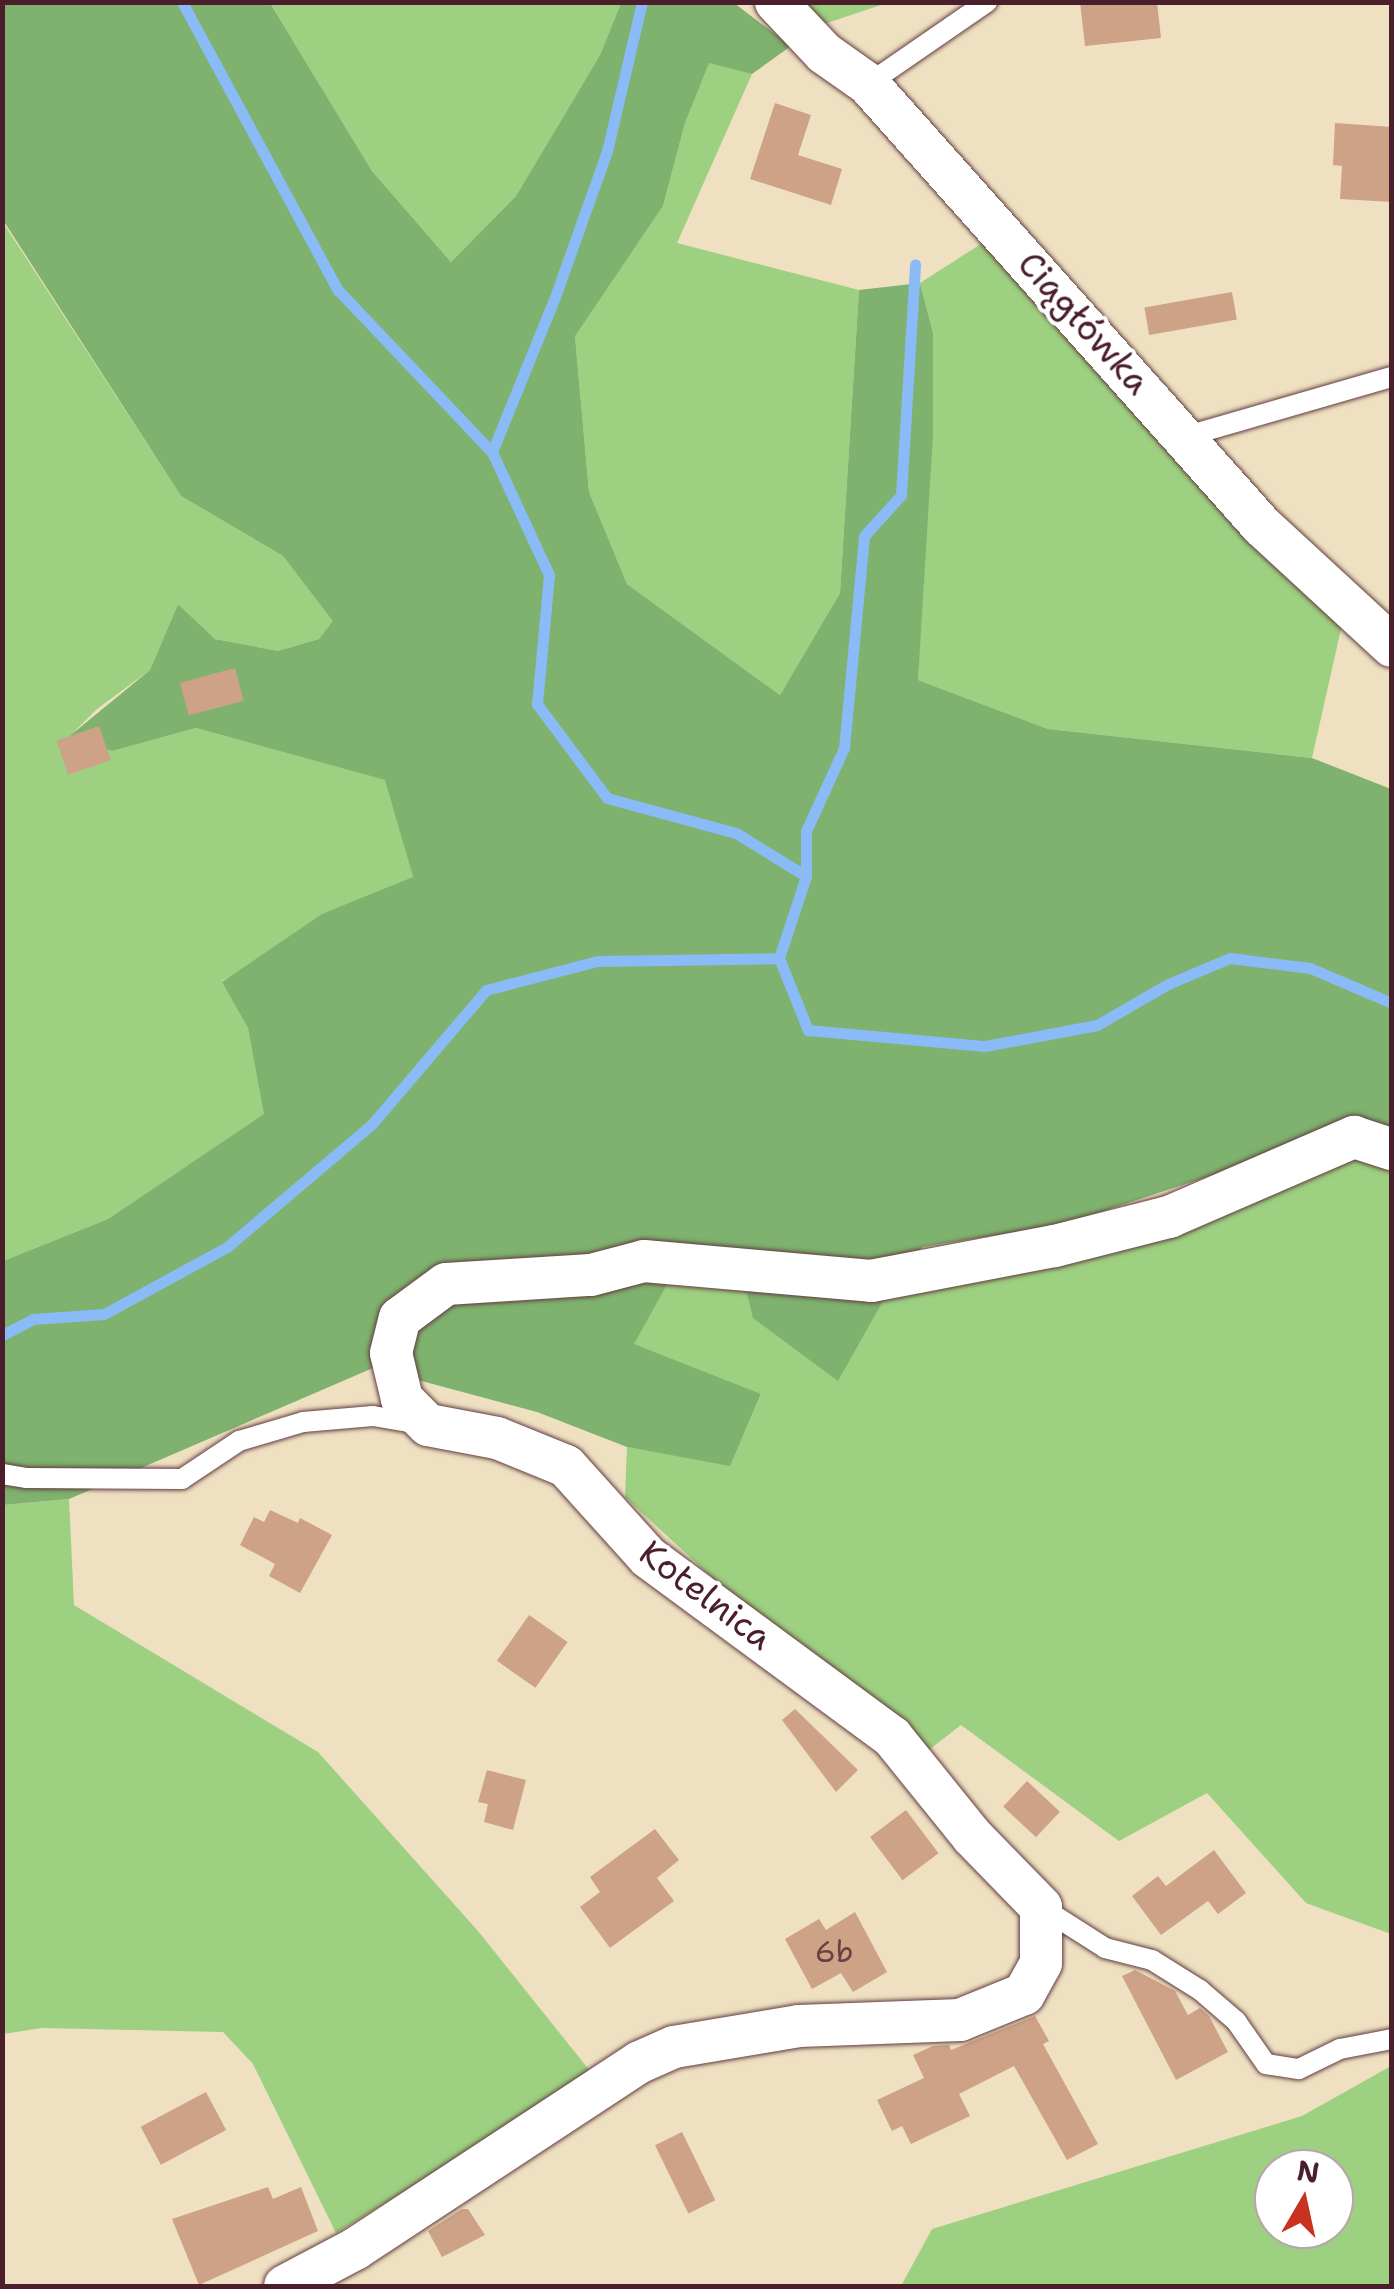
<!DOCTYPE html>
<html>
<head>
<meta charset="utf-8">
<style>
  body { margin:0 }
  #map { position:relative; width:1394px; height:2289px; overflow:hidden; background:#eee0c0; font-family:"Shantell Sans",sans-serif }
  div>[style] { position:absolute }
  .green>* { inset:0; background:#9dd080 }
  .forest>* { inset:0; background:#7eb26e }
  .stream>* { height:11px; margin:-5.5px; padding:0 5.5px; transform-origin:5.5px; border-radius:5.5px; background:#8abbf6 }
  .building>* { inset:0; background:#cda286; transform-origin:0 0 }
  .roads { filter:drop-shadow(0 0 2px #633c41) drop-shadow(0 0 2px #633c41) }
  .lane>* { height:20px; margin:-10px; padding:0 10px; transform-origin:10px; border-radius:10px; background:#fff }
  .street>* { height:42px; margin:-21px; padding:0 21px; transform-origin:21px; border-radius:21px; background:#fff }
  span { translate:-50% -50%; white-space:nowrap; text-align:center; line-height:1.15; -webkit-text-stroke:8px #fff; paint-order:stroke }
  .number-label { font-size:30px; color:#6b4042 }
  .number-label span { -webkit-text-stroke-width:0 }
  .street-label { font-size:35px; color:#4a1f2b }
  .frame { position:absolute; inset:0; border:5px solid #4a1f2b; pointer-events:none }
  .north { position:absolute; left:1254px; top:2149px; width:100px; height:100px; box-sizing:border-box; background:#fff; border:2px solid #b7a5aa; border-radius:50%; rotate:9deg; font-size:28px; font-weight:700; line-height:40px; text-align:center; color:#4a1f2b }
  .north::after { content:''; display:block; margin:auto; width:35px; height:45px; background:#c8321e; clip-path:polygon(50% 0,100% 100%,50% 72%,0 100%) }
</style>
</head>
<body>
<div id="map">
  <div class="green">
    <div style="clip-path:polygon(270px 3px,621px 3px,600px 55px,516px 196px,451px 262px,372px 171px)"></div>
    <div style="clip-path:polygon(805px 3px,887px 3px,821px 25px)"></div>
    <div style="clip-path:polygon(709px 62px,752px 74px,677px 243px,859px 290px,840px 593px,780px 695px,627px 584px,589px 492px,575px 335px,663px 206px,685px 123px)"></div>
    <div style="clip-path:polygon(2px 221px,181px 496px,283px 556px,334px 621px,319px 639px,278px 651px,215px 639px,178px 604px,150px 670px,97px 709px,67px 739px,112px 751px,196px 728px,386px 780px,413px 877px,222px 981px,248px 1028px,265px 1114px,108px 1219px,3px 1261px)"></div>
    <div style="clip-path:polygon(984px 242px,1343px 620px,1312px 758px,1048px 729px,918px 680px,933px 333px,920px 283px)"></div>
    <div style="clip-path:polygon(1344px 1156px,1391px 1169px,1391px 1934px,1306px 1903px,1207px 1793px,1119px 1841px,961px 1725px,921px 1756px,757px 1619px,625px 1497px,627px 1447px,730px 1465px,761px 1395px,633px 1344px,673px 1274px,897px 1276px)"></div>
    <div style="clip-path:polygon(69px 1499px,74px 1605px,318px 1752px,478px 1931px,594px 2076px,336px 2233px,253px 2064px,223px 2032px,42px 2028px,3px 2034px,3px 1505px)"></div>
    <div style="clip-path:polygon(evenodd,1391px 2066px,1391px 2286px,901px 2286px,932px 2229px,1302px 2116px,1391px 2066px,1274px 2169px,1334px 2169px,1334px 2229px,1274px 2229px,1274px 2169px)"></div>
  </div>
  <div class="forest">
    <div style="clip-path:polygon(3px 3px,270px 3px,372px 171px,451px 262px,516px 196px,600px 55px,621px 3px,734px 3px,791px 46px,752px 74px,709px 63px,685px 123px,663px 206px,575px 336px,589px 492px,627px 584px,780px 695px,840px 593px,859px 290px,920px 283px,933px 333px,933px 434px,918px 680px,1048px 729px,1312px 758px,1391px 789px,1391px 1127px,1344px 1123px,1222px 1172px,1064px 1224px,922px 1247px,897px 1276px,838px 1381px,753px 1318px,740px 1264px,673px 1274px,634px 1344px,761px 1394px,730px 1466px,627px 1447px,537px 1412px,373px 1368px,69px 1499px,3px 1505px,3px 1261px,108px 1219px,264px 1114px,248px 1028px,222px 982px,322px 914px,413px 877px,385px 780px,196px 728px,112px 751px,66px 739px,150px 670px,178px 604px,215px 639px,278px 651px,319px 639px,333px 621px,283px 556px,181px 496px,3px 220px)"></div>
  </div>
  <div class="stream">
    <div style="left:182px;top:2px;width:328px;rotate:61.6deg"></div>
    <div style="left:338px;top:290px;width:224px;rotate:46.5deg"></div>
    <div style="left:492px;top:452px;width:136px;rotate:65.1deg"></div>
    <div style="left:549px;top:575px;width:130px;rotate:95.3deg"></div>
    <div style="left:537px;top:704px;width:117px;rotate:53.3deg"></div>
    <div style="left:607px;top:798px;width:134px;rotate:15.2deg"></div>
    <div style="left:736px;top:833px;width:82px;rotate:31.6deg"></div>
    <div style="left:806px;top:876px;width:86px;rotate:108.2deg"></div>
    <div style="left:779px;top:958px;width:78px;rotate:68.1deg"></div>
    <div style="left:808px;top:1030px;width:178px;rotate:5.2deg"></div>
    <div style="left:985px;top:1046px;width:114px;rotate:-10.6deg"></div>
    <div style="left:1097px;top:1025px;width:82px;rotate:-30deg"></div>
    <div style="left:1168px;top:984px;width:67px;rotate:-22.8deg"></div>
    <div style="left:1230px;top:958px;width:81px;rotate:7.1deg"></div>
    <div style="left:1310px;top:968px;width:89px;rotate:23.1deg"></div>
    <div style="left:492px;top:452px;width:167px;rotate:-67.9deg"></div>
    <div style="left:555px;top:297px;width:155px;rotate:-70.4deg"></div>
    <div style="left:607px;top:151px;width:153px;rotate:-76.8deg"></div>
    <div style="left:806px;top:876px;width:45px;rotate:-90deg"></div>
    <div style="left:806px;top:831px;width:91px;rotate:-65.4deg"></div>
    <div style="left:844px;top:748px;width:213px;rotate:-84.6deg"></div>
    <div style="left:864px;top:536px;width:55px;rotate:-47.9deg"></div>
    <div style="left:901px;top:495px;width:231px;rotate:-86.5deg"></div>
    <div style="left:2px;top:1335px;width:35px;rotate:-27deg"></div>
    <div style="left:33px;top:1319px;width:71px;rotate:-4deg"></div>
    <div style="left:104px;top:1314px;width:140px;rotate:-28.6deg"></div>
    <div style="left:227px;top:1247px;width:190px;rotate:-40.3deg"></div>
    <div style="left:372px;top:1124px;width:176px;rotate:-49.6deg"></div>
    <div style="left:486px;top:990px;width:115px;rotate:-14.6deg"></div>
    <div style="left:597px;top:961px;width:182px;rotate:-0.9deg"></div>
  </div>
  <div class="building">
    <div style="clip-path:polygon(1080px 2px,1157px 2px,1161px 38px,1085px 46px)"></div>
    <div style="clip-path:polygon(775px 103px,811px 115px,798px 155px,842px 169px,831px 205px,750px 179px)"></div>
    <div style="clip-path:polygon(1335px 123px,1392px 127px,1392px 202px,1340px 199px,1342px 166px,1333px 165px)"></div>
    <div style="left:1232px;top:292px;width:28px;height:89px;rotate:80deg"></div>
    <div style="left:235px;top:668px;width:34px;height:57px;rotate:75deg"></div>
    <div style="left:99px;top:726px;width:36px;height:45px;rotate:71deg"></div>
    <div style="clip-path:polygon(270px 1510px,298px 1523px,300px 1518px,332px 1535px,300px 1593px,269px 1576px,275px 1564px,240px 1545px,254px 1517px,264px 1522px)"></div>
    <div style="left:529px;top:1615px;width:47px;height:56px;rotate:35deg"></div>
    <div style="clip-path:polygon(795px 1709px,858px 1770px,836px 1792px,782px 1720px)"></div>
    <div style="clip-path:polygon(487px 1770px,526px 1780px,513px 1830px,484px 1822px,488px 1804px,478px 1802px)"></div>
    <div style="left:1027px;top:1781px;width:45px;height:35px;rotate:43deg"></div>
    <div style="left:906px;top:1810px;width:54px;height:45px;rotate:53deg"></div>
    <div style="clip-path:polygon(655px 1829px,679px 1860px,657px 1878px,674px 1901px,610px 1948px,580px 1907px,600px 1892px,590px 1877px)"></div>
    <div style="clip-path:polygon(1214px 1850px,1246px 1893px,1218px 1914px,1208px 1901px,1161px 1935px,1132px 1896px,1158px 1876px,1166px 1886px)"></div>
    <div style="clip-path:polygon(855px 1912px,887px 1972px,853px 1992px,841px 1973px,812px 1989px,785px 1939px,819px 1919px,826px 1930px)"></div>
    <div style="clip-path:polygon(1135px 1970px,1175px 1991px,1188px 2015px,1200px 2008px,1209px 2016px,1228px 2052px,1176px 2080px,1122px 1976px)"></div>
    <div style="clip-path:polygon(1035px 2016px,1049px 2041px,1043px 2044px,1098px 2144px,1067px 2160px,1014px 2066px,959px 2094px,970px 2116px,911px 2144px,902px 2126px,892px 2131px,877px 2100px,924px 2078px,913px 2055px,933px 2046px,949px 2045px,951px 2050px)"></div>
    <div style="left:206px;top:2092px;width:43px;height:74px;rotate:62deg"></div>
    <div style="left:682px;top:2132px;width:76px;height:30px;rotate:64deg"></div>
    <div style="clip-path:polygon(268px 2187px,273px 2199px,301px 2187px,318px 2231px,199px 2285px,172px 2219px)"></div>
    <div style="clip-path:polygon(462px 2209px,468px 2209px,485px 2235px,442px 2257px,428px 2231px)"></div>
  </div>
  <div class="roads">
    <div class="lane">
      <div style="left:868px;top:84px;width:145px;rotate:-34.6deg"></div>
      <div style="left:1187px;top:436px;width:213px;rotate:-16.1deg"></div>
      <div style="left:2px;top:1474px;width:24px;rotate:9deg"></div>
      <div style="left:26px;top:1478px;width:156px;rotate:0.4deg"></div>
      <div style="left:182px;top:1479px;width:69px;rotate:-33.7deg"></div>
      <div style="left:239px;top:1441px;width:67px;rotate:-16.5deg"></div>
      <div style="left:303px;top:1422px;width:70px;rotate:-4.9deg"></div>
      <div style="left:373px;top:1416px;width:43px;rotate:9.5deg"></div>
      <div style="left:1041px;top:1907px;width:76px;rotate:32.6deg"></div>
      <div style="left:1105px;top:1948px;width:49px;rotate:14.3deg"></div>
      <div style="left:1152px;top:1960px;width:57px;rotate:32deg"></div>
      <div style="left:1200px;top:1990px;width:48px;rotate:40.7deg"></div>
      <div style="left:1236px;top:2021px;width:52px;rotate:55.1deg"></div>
      <div style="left:1266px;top:2064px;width:33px;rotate:9deg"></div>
      <div style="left:1299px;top:2069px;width:46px;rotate:-26deg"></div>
      <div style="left:1340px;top:2049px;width:53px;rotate:-10.9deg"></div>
    </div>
    <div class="street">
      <div style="left:776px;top:2px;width:70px;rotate:46.7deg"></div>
      <div style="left:824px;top:53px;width:54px;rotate:35.2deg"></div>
      <div style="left:868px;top:84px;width:592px;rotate:48.29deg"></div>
      <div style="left:1262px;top:526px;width:177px;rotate:42.7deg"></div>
      <div style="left:285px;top:2286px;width:79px;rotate:-27.9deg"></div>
      <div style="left:355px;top:2249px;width:341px;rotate:-33.3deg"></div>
      <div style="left:640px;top:2062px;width:37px;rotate:-24deg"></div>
      <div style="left:674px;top:2047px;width:127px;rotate:-9.5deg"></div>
      <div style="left:799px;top:2026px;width:161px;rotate:-2.1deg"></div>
      <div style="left:960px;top:2020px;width:69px;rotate:-22.1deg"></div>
      <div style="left:1024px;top:1994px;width:35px;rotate:-61deg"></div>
      <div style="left:1041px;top:1963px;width:56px;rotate:-90deg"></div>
      <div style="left:1041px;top:1907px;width:99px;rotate:-134.2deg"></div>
      <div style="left:972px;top:1836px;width:127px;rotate:-128.9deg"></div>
      <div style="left:892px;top:1737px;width:303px;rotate:-143.6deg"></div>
      <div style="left:648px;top:1557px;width:122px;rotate:-132deg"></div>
      <div style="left:566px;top:1466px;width:74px;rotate:-157.9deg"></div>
      <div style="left:497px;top:1438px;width:70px;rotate:-169.3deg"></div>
      <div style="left:428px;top:1425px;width:37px;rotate:-135deg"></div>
      <div style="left:402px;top:1399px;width:47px;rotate:-103.4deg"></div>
      <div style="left:391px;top:1353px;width:36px;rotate:-76deg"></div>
      <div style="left:400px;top:1318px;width:57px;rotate:-36.5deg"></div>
      <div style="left:446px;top:1284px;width:145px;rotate:-3.6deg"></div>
      <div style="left:591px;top:1275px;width:55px;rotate:-14.8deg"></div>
      <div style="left:644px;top:1261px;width:228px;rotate:5deg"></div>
      <div style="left:871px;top:1281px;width:187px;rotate:-10.8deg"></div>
      <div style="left:1055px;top:1246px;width:118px;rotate:-14.3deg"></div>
      <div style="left:1169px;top:1217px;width:202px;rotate:-23.4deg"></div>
      <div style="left:1354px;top:1137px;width:40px;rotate:18deg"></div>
    </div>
  </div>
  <div class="number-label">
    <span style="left:834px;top:1952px">6b</span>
  </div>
  <div class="street-label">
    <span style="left:1084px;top:323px;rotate:48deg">Ciągłówka</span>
    <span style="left:706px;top:1595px;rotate:37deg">Kotelnica</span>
  </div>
  <div class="frame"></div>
  <div class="north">N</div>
</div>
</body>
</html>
